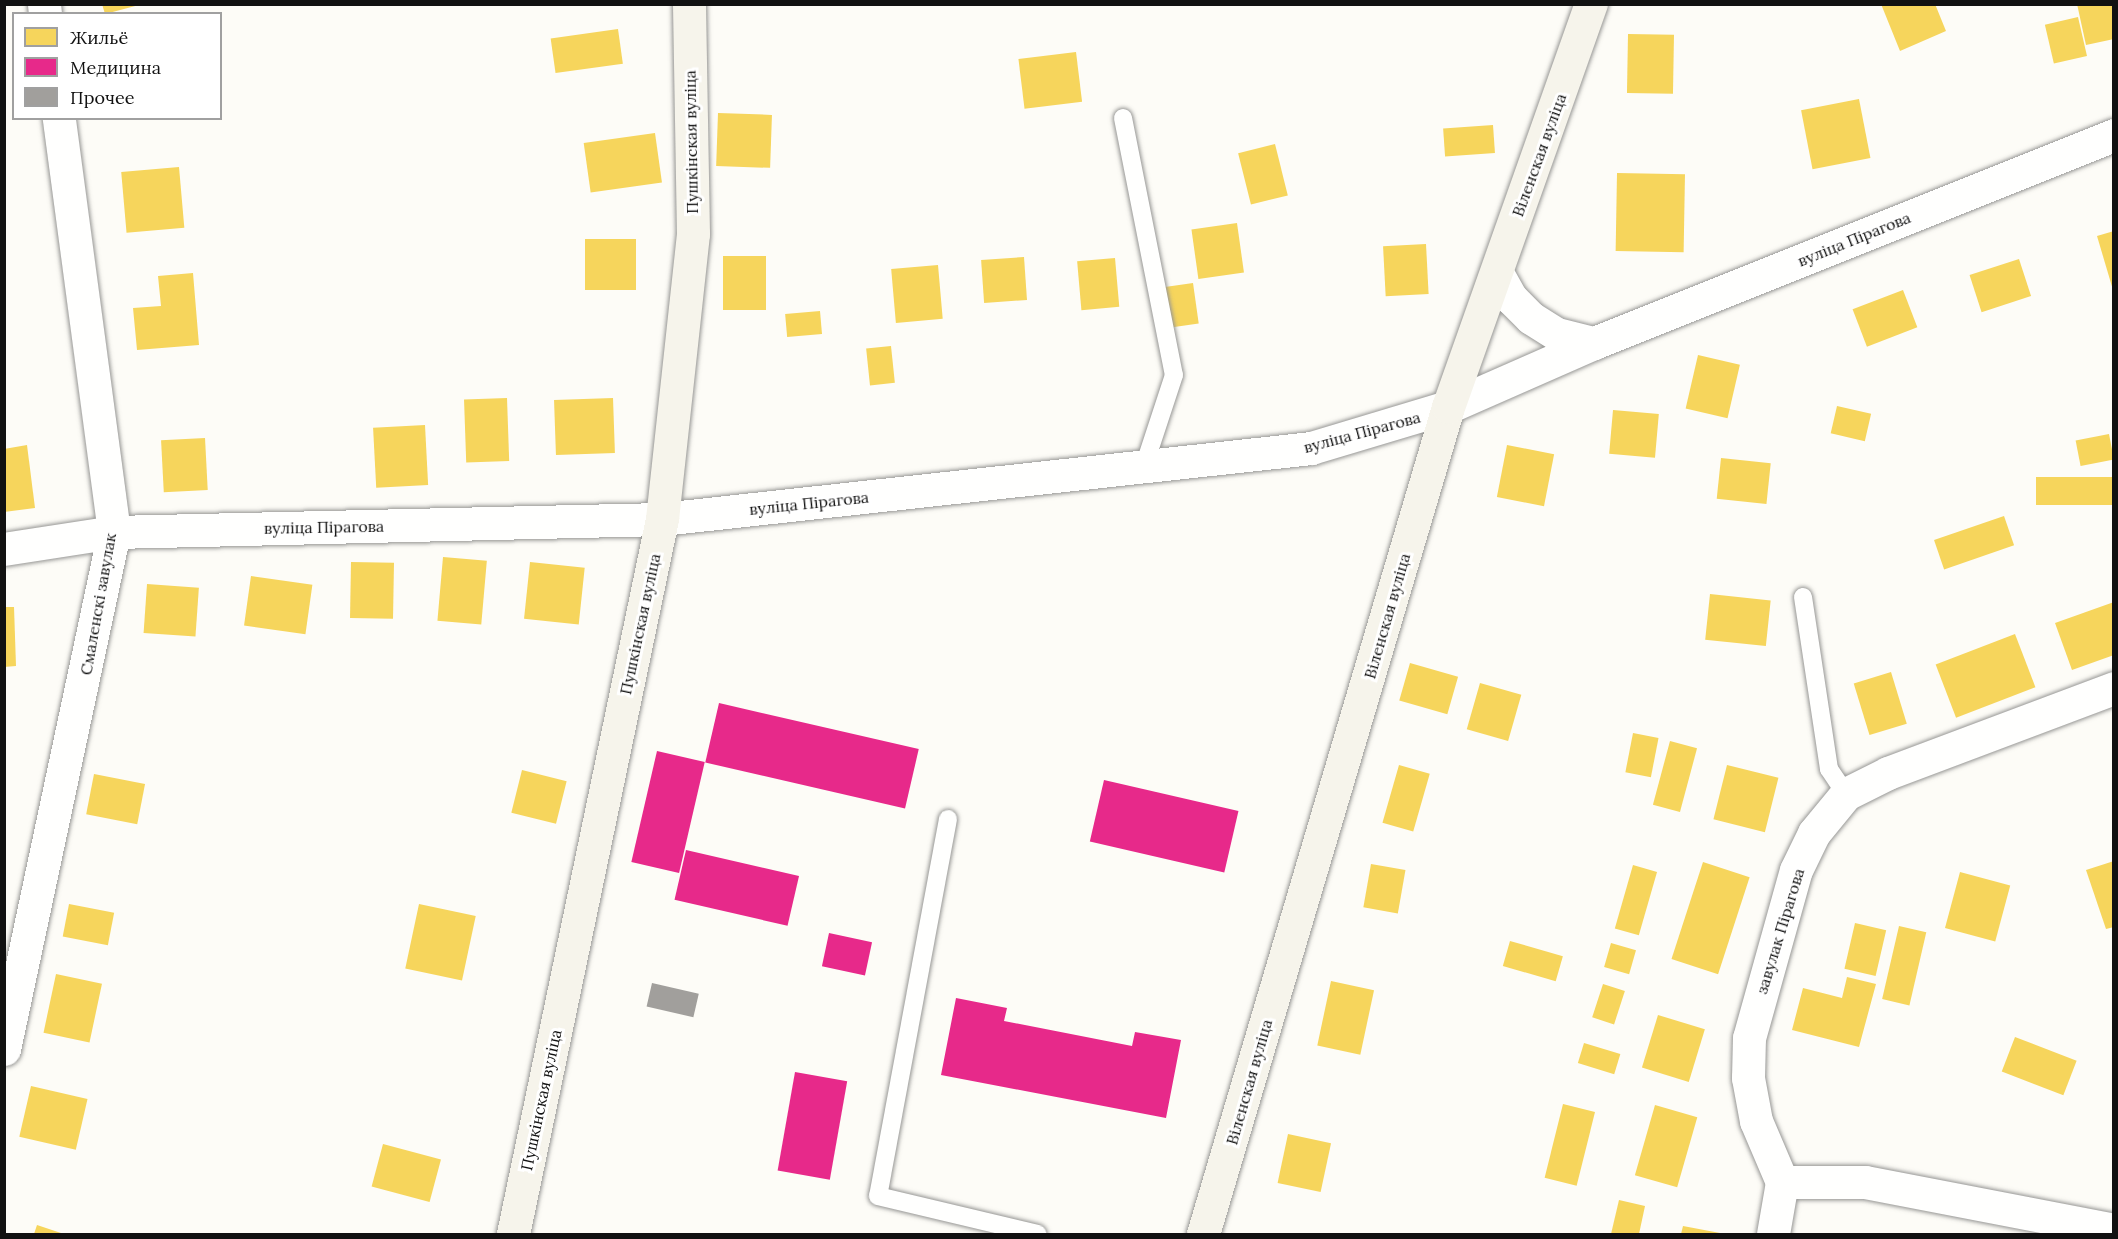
<!DOCTYPE html>
<html>
<head>
<meta charset="utf-8">
<style>
  body { margin:0 }
  #map { position:relative; width:2118px; height:1239px; overflow:hidden; background:#fdfcf7; font-family:Lora,serif }
  div>[style] { position:absolute }
  .homes>* { inset:0; background:#f6d55c; transform-origin:0 0 }
  .health>* { inset:0; background:#e7298a; transform-origin:0 0 }
  .building>* { inset:0; background:#a19f9c; transform-origin:0 0 }
  .roads { filter:drop-shadow(0 0 2px #979795) drop-shadow(0 0 2px #979795) }
  .lane>* { height:18px; margin:-9px; padding:0 9px; transform-origin:9px; border-radius:9px; background:#fffffe }
  .street>* { height:33px; margin:-16.5px; padding:0 16.5px; transform-origin:16.5px; border-radius:16.5px; background:#fffffe }
  .secondary>* { height:33px; margin:-16.5px; padding:0 16.5px; transform-origin:16.5px; border-radius:16.5px; background:#f6f4eb }
  span { translate:-50% -50%; white-space:nowrap; text-align:center; line-height:1.15; -webkit-text-stroke:6px #fff; paint-order:stroke }
  .street-label { font-size:16px; color:#111 }
  .frame { position:absolute; inset:0; border:6px solid #111; pointer-events:none }
  .legend { position:absolute; left:12px; top:12px; width:210px; height:108px; box-sizing:border-box; background:#fff; border:2px solid #a0a0a0; margin:0; padding:8px 10px; list-style:none; font-size:18px; color:#111 }
  .legend li { display:flex; align-items:center; gap:12px; height:30px }
  .legend b { width:30px; border:2px solid #a0a0a0 }
</style>
</head>
<body>
<div id="map">
  <div class="homes">
    <div style="clip-path:polygon(102px 4px,139px 4px,139px 5px,105px 14px)"></div>
    <div style="clip-path:polygon(1881px 4px,1935px 4px,1946px 31px,1900px 51px)"></div>
    <div style="clip-path:polygon(2077px 4px,2114px 4px,2114px 39px,2086px 45px)"></div>
    <div style="left:2078px;top:17px;width:40px;height:34px;rotate:77deg"></div>
    <div style="left:618px;top:29px;width:35px;height:68px;rotate:82deg"></div>
    <div style="left:1628px;top:34px;width:46px;height:59px;rotate:1deg"></div>
    <div style="left:1076px;top:52px;width:50px;height:58px;rotate:83deg"></div>
    <div style="left:1859px;top:99px;width:60px;height:59px;rotate:79deg"></div>
    <div style="left:718px;top:113px;width:54px;height:53px;rotate:2deg"></div>
    <div style="left:1493px;top:125px;width:28px;height:50px;rotate:86deg"></div>
    <div style="left:655px;top:133px;width:50px;height:72px;rotate:82deg"></div>
    <div style="left:1275px;top:144px;width:53px;height:38px;rotate:76deg"></div>
    <div style="left:179px;top:167px;width:61px;height:58px;rotate:85deg"></div>
    <div style="left:1617px;top:173px;width:68px;height:78px;rotate:1deg"></div>
    <div style="left:1237px;top:223px;width:50px;height:46px;rotate:82deg"></div>
    <div style="clip-path:polygon(2114px 231px,2114px 290px,2113px 290px,2097px 236px)"></div>
    <div style="left:636px;top:239px;width:51px;height:51px;rotate:90deg"></div>
    <div style="left:1426px;top:244px;width:50px;height:43px;rotate:87deg"></div>
    <div style="left:723px;top:256px;width:43px;height:54px"></div>
    <div style="left:1024px;top:257px;width:43px;height:43px;rotate:86deg"></div>
    <div style="left:1115px;top:258px;width:49px;height:38px;rotate:85deg"></div>
    <div style="left:2019px;top:259px;width:39px;height:52px;rotate:72deg"></div>
    <div style="left:938px;top:265px;width:54px;height:47px;rotate:85deg"></div>
    <div style="clip-path:polygon(193px 273px,199px 345px,137px 350px,133px 308px,161px 306px,158px 276px)"></div>
    <div style="left:1193px;top:283px;width:41px;height:30px;rotate:82deg"></div>
    <div style="left:1903px;top:290px;width:40px;height:54px;rotate:69deg"></div>
    <div style="left:820px;top:311px;width:23px;height:35px;rotate:85deg"></div>
    <div style="left:891px;top:346px;width:37px;height:25px;rotate:84deg"></div>
    <div style="left:1698px;top:355px;width:43px;height:55px;rotate:13deg"></div>
    <div style="left:507px;top:398px;width:63px;height:43px;rotate:88deg"></div>
    <div style="left:613px;top:398px;width:55px;height:59px;rotate:88deg"></div>
    <div style="left:1837px;top:406px;width:35px;height:28px;rotate:13deg"></div>
    <div style="left:1613px;top:410px;width:46px;height:44px;rotate:5deg"></div>
    <div style="left:425px;top:425px;width:60px;height:52px;rotate:87deg"></div>
    <div style="left:2109px;top:434px;width:26px;height:34px;rotate:79deg"></div>
    <div style="left:205px;top:438px;width:52px;height:44px;rotate:87deg"></div>
    <div style="clip-path:polygon(27px 445px,35px 508px,4px 512px,4px 449px)"></div>
    <div style="left:1507px;top:445px;width:48px;height:53px;rotate:11deg"></div>
    <div style="left:1721px;top:458px;width:50px;height:41px;rotate:6deg"></div>
    <div style="left:2114px;top:477px;width:28px;height:78px;rotate:90deg"></div>
    <div style="left:2004px;top:516px;width:31px;height:74px;rotate:71deg"></div>
    <div style="left:443px;top:557px;width:44px;height:64px;rotate:5deg"></div>
    <div style="left:351px;top:562px;width:43px;height:56px;rotate:1deg"></div>
    <div style="left:530px;top:562px;width:55px;height:57px;rotate:6deg"></div>
    <div style="left:251px;top:576px;width:62px;height:50px;rotate:8deg"></div>
    <div style="left:147px;top:584px;width:52px;height:49px;rotate:4deg"></div>
    <div style="left:1710px;top:594px;width:61px;height:46px;rotate:6deg"></div>
    <div style="clip-path:polygon(2114px 602px,2114px 655px,2072px 670px,2055px 623px)"></div>
    <div style="clip-path:polygon(4px 607px,14px 607px,16px 666px,4px 667px)"></div>
    <div style="left:2015px;top:634px;width:57px;height:85px;rotate:69deg"></div>
    <div style="left:1410px;top:663px;width:50px;height:39px;rotate:16deg"></div>
    <div style="left:1891px;top:672px;width:54px;height:39px;rotate:73deg"></div>
    <div style="left:1480px;top:683px;width:43px;height:48px;rotate:16deg"></div>
    <div style="left:1633px;top:733px;width:26px;height:40px;rotate:11deg"></div>
    <div style="left:1670px;top:741px;width:28px;height:66px;rotate:15deg"></div>
    <div style="left:1399px;top:765px;width:32px;height:60px;rotate:16deg"></div>
    <div style="left:1727px;top:765px;width:53px;height:56px;rotate:14deg"></div>
    <div style="left:522px;top:770px;width:46px;height:44px;rotate:14deg"></div>
    <div style="left:94px;top:774px;width:52px;height:41px;rotate:11deg"></div>
    <div style="clip-path:polygon(2114px 861px,2114px 927px,2106px 929px,2086px 870px)"></div>
    <div style="left:1703px;top:862px;width:49px;height:102px;rotate:18deg"></div>
    <div style="left:1371px;top:864px;width:35px;height:44px;rotate:10deg"></div>
    <div style="left:1633px;top:865px;width:25px;height:66px;rotate:16deg"></div>
    <div style="left:1960px;top:872px;width:52px;height:58px;rotate:15deg"></div>
    <div style="left:69px;top:904px;width:46px;height:33px;rotate:11deg"></div>
    <div style="left:419px;top:904px;width:58px;height:66px;rotate:12deg"></div>
    <div style="left:1855px;top:923px;width:32px;height:47px;rotate:13deg"></div>
    <div style="left:1899px;top:926px;width:28px;height:75px;rotate:13deg"></div>
    <div style="left:1510px;top:941px;width:55px;height:26px;rotate:16deg"></div>
    <div style="left:1611px;top:943px;width:26px;height:25px;rotate:16deg"></div>
    <div style="left:56px;top:974px;width:47px;height:60px;rotate:12deg"></div>
    <div style="clip-path:polygon(1847px 977px,1876px 984px,1859px 1047px,1792px 1030px,1803px 988px,1842px 998px)"></div>
    <div style="left:1331px;top:981px;width:44px;height:66px;rotate:12deg"></div>
    <div style="left:1603px;top:984px;width:23px;height:35px;rotate:18deg"></div>
    <div style="left:1658px;top:1015px;width:49px;height:55px;rotate:17deg"></div>
    <div style="left:2015px;top:1037px;width:66px;height:37px;rotate:21deg"></div>
    <div style="left:1584px;top:1043px;width:38px;height:21px;rotate:17deg"></div>
    <div style="left:31px;top:1086px;width:58px;height:52px;rotate:13deg"></div>
    <div style="left:1563px;top:1104px;width:33px;height:76px;rotate:14deg"></div>
    <div style="left:1655px;top:1105px;width:44px;height:73px;rotate:16deg"></div>
    <div style="left:1288px;top:1134px;width:44px;height:50px;rotate:12deg"></div>
    <div style="left:383px;top:1144px;width:60px;height:44px;rotate:15deg"></div>
    <div style="clip-path:polygon(1619px 1200px,1645px 1206px,1639px 1234px,1611px 1234px)"></div>
    <div style="clip-path:polygon(37px 1225px,64px 1234px,34px 1234px)"></div>
    <div style="clip-path:polygon(1683px 1226px,1720px 1233px,1720px 1234px,1681px 1234px)"></div>
  </div>
  <div class="health">
    <div style="left:719px;top:703px;width:205px;height:61px;rotate:13deg"></div>
    <div style="left:657px;top:751px;width:49px;height:114px;rotate:13deg"></div>
    <div style="left:1104px;top:780px;width:138px;height:63px;rotate:13deg"></div>
    <div style="left:686px;top:850px;width:116px;height:51px;rotate:13deg"></div>
    <div style="left:829px;top:933px;width:44px;height:34px;rotate:12deg"></div>
    <div style="clip-path:polygon(956px 998px,1007px 1008px,1004px 1021px,1132px 1046px,1135px 1032px,1181px 1040px,1166px 1118px,941px 1075px)"></div>
    <div style="left:795px;top:1072px;width:53px;height:100px;rotate:10deg"></div>
  </div>
  <div class="building">
    <div style="left:652px;top:983px;width:48px;height:24px;rotate:13deg"></div>
  </div>
  <div class="roads">
    <div class="lane">
      <div style="left:1123px;top:118px;width:262px;rotate:78.8deg"></div>
      <div style="left:1174px;top:375px;width:96px;rotate:108.2deg"></div>
      <div style="left:1803px;top:597px;width:174px;rotate:81.4deg"></div>
      <div style="left:1829px;top:769px;width:30px;rotate:56deg"></div>
      <div style="left:948px;top:819px;width:383px;rotate:100.5deg"></div>
      <div style="left:878px;top:1196px;width:164px;rotate:13.4deg"></div>
    </div>
    <div class="street">
      <div style="left:44px;top:4px;width:10px;rotate:84deg"></div>
      <div style="left:1497px;top:273px;width:29px;rotate:61deg"></div>
      <div style="left:1511px;top:298px;width:28px;rotate:45deg"></div>
      <div style="left:1531px;top:318px;width:31px;rotate:32deg"></div>
      <div style="left:1557px;top:334px;width:38px;rotate:14deg"></div>
      <div style="left:4px;top:549px;width:111px;rotate:-8.8deg"></div>
      <div style="left:114px;top:532px;width:548px;rotate:-1.36deg"></div>
      <div style="left:662px;top:519px;width:653px;rotate:-6.24deg"></div>
      <div style="left:1311px;top:448px;width:143px;rotate:-16.7deg"></div>
      <div style="left:1448px;top:407px;width:159px;rotate:-23.7deg"></div>
      <div style="left:1594px;top:343px;width:560px;rotate:-21.8deg"></div>
      <div style="left:4px;top:1049px;width:529px;rotate:-77.99deg"></div>
      <div style="left:114px;top:532px;width:418px;rotate:-97.6deg"></div>
      <div style="left:1782px;top:1182px;width:66px;rotate:-113.1deg"></div>
      <div style="left:1756px;top:1121px;width:44px;rotate:-100.5deg"></div>
      <div style="left:1748px;top:1078px;width:40px;rotate:-88.6deg"></div>
      <div style="left:1749px;top:1038px;width:174px;rotate:-74.4deg"></div>
      <div style="left:1796px;top:870px;width:41px;rotate:-64.1deg"></div>
      <div style="left:1814px;top:833px;width:50px;rotate:-50.6deg"></div>
      <div style="left:1846px;top:794px;width:47px;rotate:-26.6deg"></div>
      <div style="left:1888px;top:773px;width:241px;rotate:-20.6deg"></div>
      <div style="left:1782px;top:1182px;width:83px"></div>
      <div style="left:1865px;top:1182px;width:254px;rotate:10.9deg"></div>
      <div style="left:1773px;top:1234px;width:53px;rotate:-80.2deg"></div>
    </div>
    <div class="secondary">
      <div style="left:513px;top:1234px;width:730px;rotate:-78.23deg"></div>
      <div style="left:662px;top:519px;width:287px;rotate:-83.8deg"></div>
      <div style="left:693px;top:234px;width:230px;rotate:-91deg"></div>
      <div style="left:1203px;top:1234px;width:863px;rotate:-73.5deg"></div>
      <div style="left:1448px;top:407px;width:428px;rotate:-70.5deg"></div>
    </div>
  </div>
  <div class="street-label">
    <span style="left:691px;top:142px;rotate:-91deg">Пушкінская вуліца</span>
    <span style="left:1539px;top:155px;rotate:-70deg">Віленская вуліца</span>
    <span style="left:1854px;top:239px;rotate:-22deg">вуліца Пірагова</span>
    <span style="left:1362px;top:432px;rotate:-15deg">вуліца Пірагова</span>
    <span style="left:809px;top:503px;rotate:-6deg">вуліца Пірагова</span>
    <span style="left:324px;top:527px;rotate:-1deg">вуліца Пірагова</span>
    <span style="left:98px;top:604px;rotate:-80deg">Смаленскі завулак</span>
    <span style="left:1387px;top:616px;rotate:-74deg">Віленская вуліца</span>
    <span style="left:640px;top:624px;rotate:-78deg">Пушкінская вуліца</span>
    <span style="left:1780px;top:931px;rotate:-73deg">завулак Пірагова</span>
    <span style="left:1249px;top:1082px;rotate:-74deg">Віленская вуліца</span>
    <span style="left:541px;top:1100px;rotate:-78deg">Пушкінская вуліца</span>
  </div>
  <div class="frame"></div>
  <ul class="legend">
  <li><b style="height:16px;background:#f6d55c"></b>Жильё</li>
  <li><b style="height:16px;background:#e7298a"></b>Медицина</li>
  <li><b style="height:16px;background:#a19f9c"></b>Прочее</li>
  </ul>
</div>
</body>
</html>
